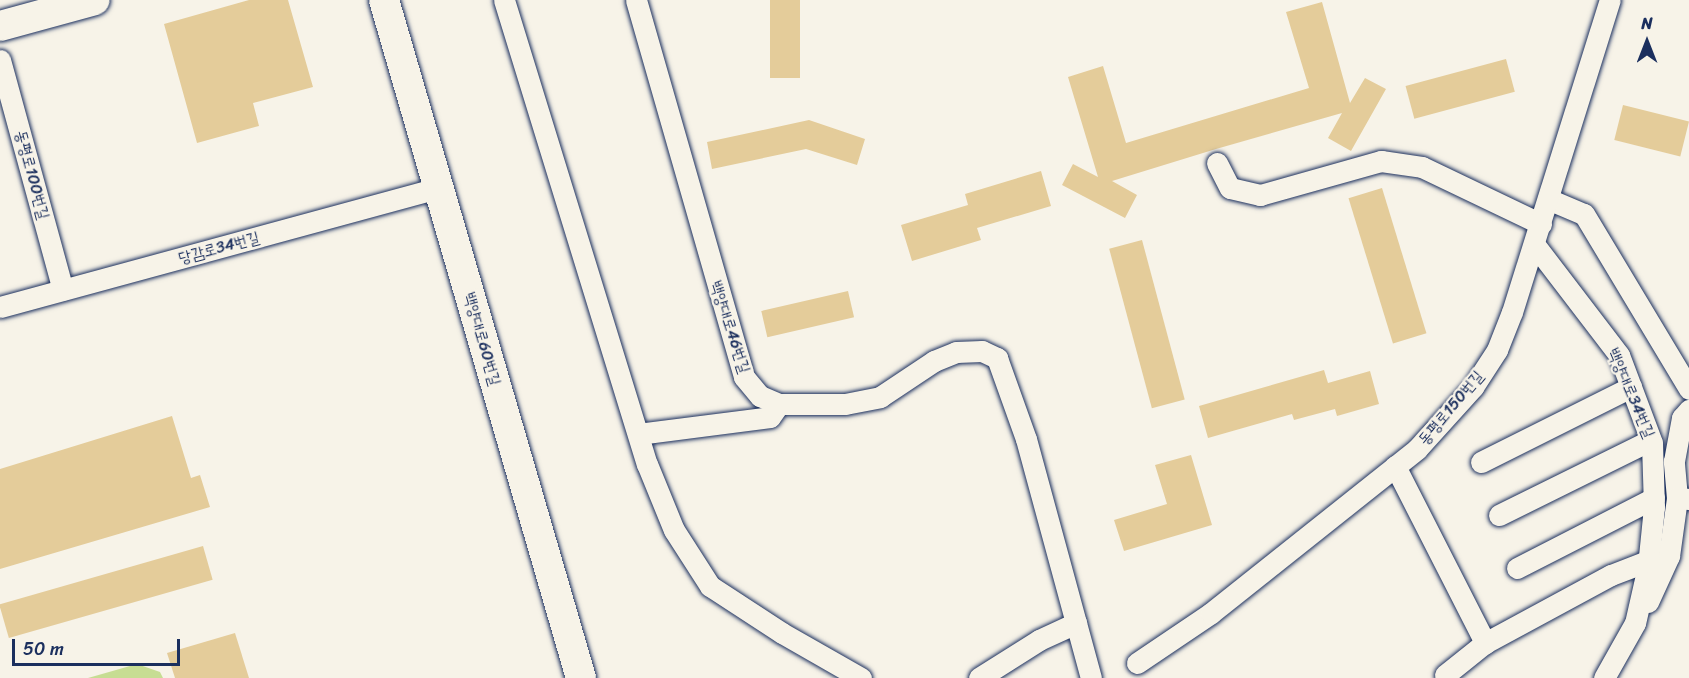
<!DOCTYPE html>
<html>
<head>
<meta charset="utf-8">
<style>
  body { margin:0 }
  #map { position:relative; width:1689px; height:678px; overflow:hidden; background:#f7f3e8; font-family:Sriracha,"Poor Story",sans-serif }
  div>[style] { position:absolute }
  .green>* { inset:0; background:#c7dd93 }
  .building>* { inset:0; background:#e4cc9a; transform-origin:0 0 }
  .roads { filter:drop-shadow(0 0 2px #1b2f5e) drop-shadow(0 0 2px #1b2f5e) }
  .street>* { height:21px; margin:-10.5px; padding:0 10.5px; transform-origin:10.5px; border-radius:10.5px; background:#f7f3e8 }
  .secondary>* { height:30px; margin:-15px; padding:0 15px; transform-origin:15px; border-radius:15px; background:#f7f3e8 }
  span { translate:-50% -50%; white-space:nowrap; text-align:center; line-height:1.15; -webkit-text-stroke:4.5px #f7f3e8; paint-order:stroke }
  .street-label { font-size:16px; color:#1b2f5e }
  .north { position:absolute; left:1617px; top:12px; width:60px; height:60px; -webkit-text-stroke:4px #f7f3e8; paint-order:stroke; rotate:0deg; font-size:16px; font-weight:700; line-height:24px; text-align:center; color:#1b2f5e }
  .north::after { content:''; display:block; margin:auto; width:21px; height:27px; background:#1b2f5e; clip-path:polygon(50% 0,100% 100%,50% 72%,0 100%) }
  .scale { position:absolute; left:12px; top:639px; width:168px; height:27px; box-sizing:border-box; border:3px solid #1b2f5e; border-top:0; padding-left:8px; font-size:18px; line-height:21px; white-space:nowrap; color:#1b2f5e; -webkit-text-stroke:4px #f7f3e8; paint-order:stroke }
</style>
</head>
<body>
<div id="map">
  <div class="green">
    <div style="clip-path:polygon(137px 664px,160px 672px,163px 678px,88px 678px)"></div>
  </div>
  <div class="building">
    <div style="clip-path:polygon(249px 0,288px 0,313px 87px,253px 103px,259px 126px,197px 143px,164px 24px)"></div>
    <div style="left:770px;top:0;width:30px;height:78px"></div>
    <div style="clip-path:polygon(1322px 2px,1350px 103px,1365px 78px,1386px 89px,1351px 151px,1328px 138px,1342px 113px,1216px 149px,1112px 181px,1137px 195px,1125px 218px,1062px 185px,1073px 164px,1098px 177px,1068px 77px,1103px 66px,1126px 143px,1309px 88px,1286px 12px)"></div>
    <div style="left:1506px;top:59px;width:34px;height:104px;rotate:75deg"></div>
    <div style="left:1623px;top:105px;width:68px;height:36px;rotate:14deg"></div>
    <div style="clip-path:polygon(809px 120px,865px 139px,857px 165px,806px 149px,712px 169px,707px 142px)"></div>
    <div style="clip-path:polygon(1041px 171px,1051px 206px,977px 228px,981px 240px,912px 261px,901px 225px,968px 205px,965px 194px)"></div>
    <div style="left:1382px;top:188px;width:152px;height:35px;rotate:73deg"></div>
    <div style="left:1142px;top:240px;width:165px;height:34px;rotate:75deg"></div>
    <div style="left:848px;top:291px;width:27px;height:89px;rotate:77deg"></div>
    <div style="clip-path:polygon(1324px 370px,1328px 383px,1370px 371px,1379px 404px,1337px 416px,1335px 409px,1294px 420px,1292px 414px,1208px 438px,1199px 406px)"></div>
    <div style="clip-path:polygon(172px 416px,191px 478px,200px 475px,210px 507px,0 569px,0 469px)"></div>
    <div style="clip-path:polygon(1191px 455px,1212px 525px,1124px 551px,1114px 520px,1167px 504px,1155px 465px)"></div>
    <div style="left:203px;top:546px;width:35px;height:212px;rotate:74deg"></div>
    <div style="clip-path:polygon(235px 633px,249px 678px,175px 678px,167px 653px)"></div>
  </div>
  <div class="roads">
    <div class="street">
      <div style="left:504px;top:0;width:486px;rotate:72.9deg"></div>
      <div style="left:647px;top:464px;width:71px;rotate:67.8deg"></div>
      <div style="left:674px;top:530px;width:67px;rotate:57.3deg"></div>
      <div style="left:710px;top:586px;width:86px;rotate:33.1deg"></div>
      <div style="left:782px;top:633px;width:91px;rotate:29.7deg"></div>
      <div style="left:636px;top:0;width:392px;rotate:74deg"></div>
      <div style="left:744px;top:377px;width:25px;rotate:50deg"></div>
      <div style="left:760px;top:396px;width:21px;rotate:23deg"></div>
      <div style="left:779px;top:404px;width:66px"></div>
      <div style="left:845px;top:404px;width:36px;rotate:-11deg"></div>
      <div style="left:880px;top:397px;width:65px;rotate:-33.7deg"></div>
      <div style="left:934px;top:361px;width:24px;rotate:-22deg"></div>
      <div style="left:956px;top:352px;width:26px;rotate:-2deg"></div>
      <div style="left:982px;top:351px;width:17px;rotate:25deg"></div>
      <div style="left:997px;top:358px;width:86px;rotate:70.3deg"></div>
      <div style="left:1026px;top:439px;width:248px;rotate:74.8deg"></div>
      <div style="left:0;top:60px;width:238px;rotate:74.7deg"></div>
      <div style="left:1217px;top:163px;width:28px;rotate:63deg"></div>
      <div style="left:1230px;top:188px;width:31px;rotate:13deg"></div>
      <div style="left:1260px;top:195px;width:126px;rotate:-15.7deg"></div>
      <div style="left:1381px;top:161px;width:41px;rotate:8.3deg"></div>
      <div style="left:1422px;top:167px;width:132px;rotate:25.6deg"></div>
      <div style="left:1548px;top:199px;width:39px;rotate:23deg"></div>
      <div style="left:1584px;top:214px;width:204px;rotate:59deg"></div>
      <div style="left:1534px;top:244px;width:140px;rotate:52.6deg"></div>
      <div style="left:1619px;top:355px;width:94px;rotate:69.4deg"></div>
      <div style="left:1652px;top:443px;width:64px;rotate:88.2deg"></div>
      <div style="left:1654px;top:507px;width:59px;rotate:95.8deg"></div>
      <div style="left:1648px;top:566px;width:58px;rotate:102.8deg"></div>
      <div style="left:1635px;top:623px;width:63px;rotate:119.4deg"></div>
      <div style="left:0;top:307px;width:454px;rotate:-15.2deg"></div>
      <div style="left:638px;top:434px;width:133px;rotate:-7.3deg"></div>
      <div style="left:770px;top:417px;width:16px;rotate:-55deg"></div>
      <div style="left:1481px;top:462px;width:168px;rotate:-26.6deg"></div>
      <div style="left:1395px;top:466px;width:199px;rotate:63deg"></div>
      <div style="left:1677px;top:498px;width:37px;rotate:-95deg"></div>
      <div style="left:1674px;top:461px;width:44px;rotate:-79.5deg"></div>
      <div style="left:1682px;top:418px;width:11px;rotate:-49deg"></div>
      <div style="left:1499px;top:515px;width:169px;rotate:-26.3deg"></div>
      <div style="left:1517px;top:568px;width:154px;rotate:-27.1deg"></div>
      <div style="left:1648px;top:602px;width:51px;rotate:-65.5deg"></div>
      <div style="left:1669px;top:556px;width:59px;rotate:-82.1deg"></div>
      <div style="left:1677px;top:498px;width:12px;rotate:5deg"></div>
      <div style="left:1137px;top:663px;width:89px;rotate:-34deg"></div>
      <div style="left:1211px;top:613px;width:263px;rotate:-38.5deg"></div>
      <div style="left:1417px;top:449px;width:84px;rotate:-47.9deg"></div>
      <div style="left:1473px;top:387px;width:44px;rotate:-57deg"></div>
      <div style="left:1497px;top:350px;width:41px;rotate:-68.5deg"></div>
      <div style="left:1512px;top:312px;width:327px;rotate:-72.6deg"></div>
      <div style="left:1445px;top:675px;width:51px;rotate:-38.7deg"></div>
      <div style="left:1485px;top:643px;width:143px;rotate:-28.4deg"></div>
      <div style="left:1611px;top:575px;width:40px;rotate:-21deg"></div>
      <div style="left:979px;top:678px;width:71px;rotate:-32.3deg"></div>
      <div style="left:1039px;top:640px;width:41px;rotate:-24.7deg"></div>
    </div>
    <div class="secondary">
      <div style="left:384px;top:0;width:706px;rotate:73.8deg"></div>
      <div style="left:0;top:26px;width:98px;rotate:-15.3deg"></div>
    </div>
  </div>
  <div class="street-label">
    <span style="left:32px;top:175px;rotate:75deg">동평로100번길</span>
    <span style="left:219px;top:248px;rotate:-15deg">당감로34번길</span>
    <span style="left:730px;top:327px;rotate:72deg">백양대로46번길</span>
    <span style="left:482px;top:339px;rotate:74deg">백양대로60번길</span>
    <span style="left:1631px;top:393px;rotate:67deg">백양대로34번길</span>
    <span style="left:1451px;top:408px;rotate:-50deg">동평로150번길</span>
  </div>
  <div class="north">N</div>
  <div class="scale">50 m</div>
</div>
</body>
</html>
